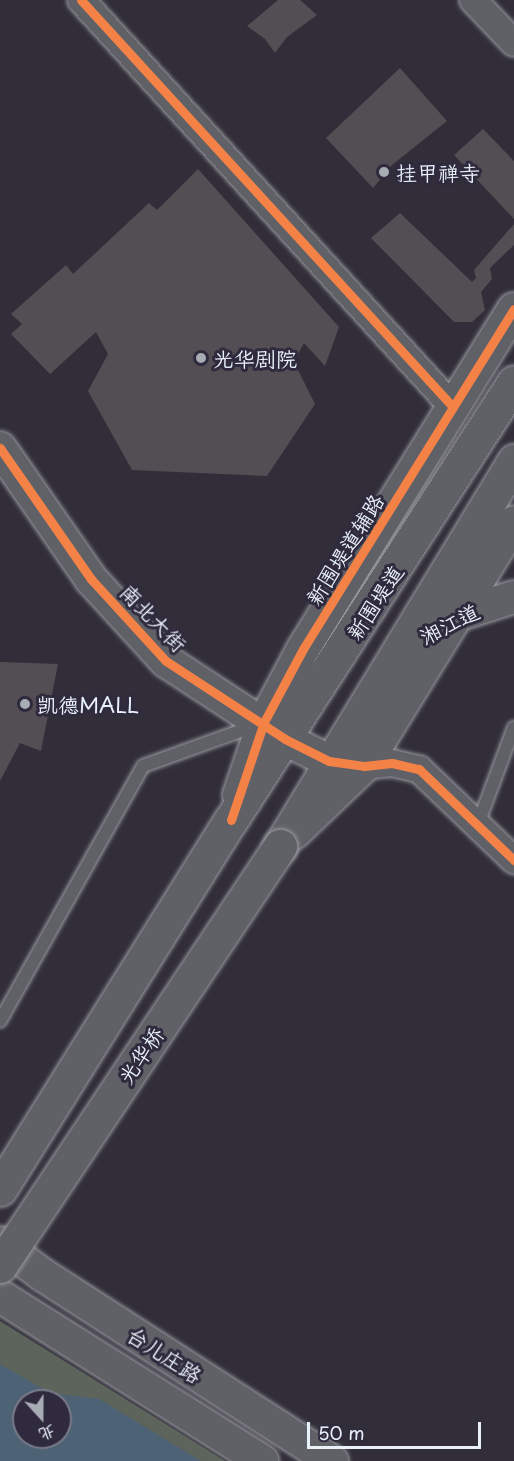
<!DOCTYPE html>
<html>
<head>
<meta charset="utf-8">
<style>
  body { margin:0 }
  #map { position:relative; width:514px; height:1461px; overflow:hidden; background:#312e39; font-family:"Playpen Sans","LXGW WenKai TC",sans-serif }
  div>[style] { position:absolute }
  .green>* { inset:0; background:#5c645b }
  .water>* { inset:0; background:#4e6275 }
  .building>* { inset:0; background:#534e53 }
  .roads { filter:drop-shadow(0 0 2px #98999f) drop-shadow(0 0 2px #98999f) }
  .service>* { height:12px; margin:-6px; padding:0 6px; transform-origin:6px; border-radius:6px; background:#606067 }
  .minor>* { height:26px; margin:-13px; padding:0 13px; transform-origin:13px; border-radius:13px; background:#606067 }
  .tertiary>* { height:32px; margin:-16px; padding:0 16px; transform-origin:16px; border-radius:16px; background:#606067 }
  .trunk>* { height:33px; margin:-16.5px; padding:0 16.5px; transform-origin:16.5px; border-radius:16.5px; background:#606067 }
  .bridges { filter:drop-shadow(0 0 2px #98999f) drop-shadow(0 0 2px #98999f) }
  .trunk-bridge>* { height:33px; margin:-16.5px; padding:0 16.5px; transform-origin:16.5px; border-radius:16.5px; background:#606067 }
  .cycleway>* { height:9px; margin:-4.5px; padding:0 4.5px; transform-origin:4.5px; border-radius:4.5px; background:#f48246 }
  .dots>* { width:16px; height:16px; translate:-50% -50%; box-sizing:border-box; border:3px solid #2f2a3d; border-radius:50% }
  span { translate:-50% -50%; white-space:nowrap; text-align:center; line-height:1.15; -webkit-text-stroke:6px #2f2a3d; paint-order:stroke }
  .poi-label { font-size:21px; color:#e8f1f8 }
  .left { translate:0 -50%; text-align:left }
  .street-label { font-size:21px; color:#e8f1f8 }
  .north { position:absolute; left:12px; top:1389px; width:60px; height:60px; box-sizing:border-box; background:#2f2a3d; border:2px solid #797a88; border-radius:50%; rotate:159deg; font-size:16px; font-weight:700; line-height:24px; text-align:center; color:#e8f1f8 }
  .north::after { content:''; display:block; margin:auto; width:21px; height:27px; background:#a8adb5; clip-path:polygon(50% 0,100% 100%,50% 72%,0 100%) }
  .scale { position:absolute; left:307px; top:1422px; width:174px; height:27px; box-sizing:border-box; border:3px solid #e8f1f8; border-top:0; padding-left:8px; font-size:18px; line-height:21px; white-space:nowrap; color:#e8f1f8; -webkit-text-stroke:4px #2f2a3d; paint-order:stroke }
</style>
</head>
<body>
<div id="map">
  <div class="green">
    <div style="clip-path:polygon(evenodd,0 1321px,225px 1461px,0 1461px,0 1321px,24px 1401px,60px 1401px,60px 1437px,24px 1437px,24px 1401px)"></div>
  </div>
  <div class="water">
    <div style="clip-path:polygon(evenodd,0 1364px,50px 1393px,99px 1399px,201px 1461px,0 1461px,0 1364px,24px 1401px,60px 1401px,60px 1437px,24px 1437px,24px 1401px)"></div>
  </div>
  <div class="building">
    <div style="clip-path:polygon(278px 0,300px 0,317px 15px,287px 37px,275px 53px,265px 39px,247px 26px)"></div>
    <div style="clip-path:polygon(400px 68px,447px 121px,392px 165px,373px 188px,326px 138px)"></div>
    <div style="clip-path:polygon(483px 129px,514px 161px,514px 219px,454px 155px)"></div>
    <div style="clip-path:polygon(198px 169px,339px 327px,325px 366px,304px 343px,294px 362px,315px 404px,267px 476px,132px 470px,88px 391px,108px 354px,96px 332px,50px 374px,11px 334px,22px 324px,11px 314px,66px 265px,73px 274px,149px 203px,157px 210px)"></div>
    <div style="clip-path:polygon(400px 213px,472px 282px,476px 278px,474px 270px,514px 224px,514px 245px,490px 268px,492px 279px,481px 292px,485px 310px,472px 322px,454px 322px,371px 238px)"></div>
    <div style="clip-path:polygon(0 662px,58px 664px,41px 751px,20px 743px,0 781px)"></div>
  </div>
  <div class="roads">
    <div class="service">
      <div style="left:478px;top:824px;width:103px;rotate:-69.6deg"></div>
      <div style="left:0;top:1021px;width:292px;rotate:-60.7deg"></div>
      <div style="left:143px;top:766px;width:121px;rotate:-19.8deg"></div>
    </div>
    <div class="minor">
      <div style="left:81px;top:0;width:551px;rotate:47.57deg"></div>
      <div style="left:473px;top:0;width:59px;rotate:46.4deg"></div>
      <div style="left:364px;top:766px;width:28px;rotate:-6deg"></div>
      <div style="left:392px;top:763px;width:28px;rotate:13deg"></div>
      <div style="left:419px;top:769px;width:132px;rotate:43.8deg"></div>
    </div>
    <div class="tertiary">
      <div style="left:0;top:448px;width:160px;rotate:55.2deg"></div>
      <div style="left:91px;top:579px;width:111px;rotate:47.6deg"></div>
      <div style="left:166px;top:661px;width:142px;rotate:33.2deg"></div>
      <div style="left:285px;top:739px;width:49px;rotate:26.6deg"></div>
      <div style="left:329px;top:761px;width:35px;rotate:8deg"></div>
      <div style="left:451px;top:617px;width:66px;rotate:-17.6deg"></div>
      <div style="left:239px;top:795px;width:77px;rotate:-71.1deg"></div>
      <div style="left:264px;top:722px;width:83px;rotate:-61.9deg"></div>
      <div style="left:303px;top:649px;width:400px;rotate:-58.2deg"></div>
      <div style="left:294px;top:833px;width:97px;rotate:-43.7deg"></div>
      <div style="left:364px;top:766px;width:286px;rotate:-58.4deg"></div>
      <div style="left:0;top:1243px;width:54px;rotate:36.7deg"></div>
      <div style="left:43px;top:1275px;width:344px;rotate:32.8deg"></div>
      <div style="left:0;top:1296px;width:310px;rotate:32.2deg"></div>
    </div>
    <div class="trunk">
      <div style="left:280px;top:846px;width:451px;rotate:-58.7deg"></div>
      <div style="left:0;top:1189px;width:435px;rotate:-58deg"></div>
      <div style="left:231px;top:820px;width:521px;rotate:-57.13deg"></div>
    </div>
  </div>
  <div class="bridges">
    <div class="trunk-bridge">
      <div style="left:0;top:1266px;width:505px;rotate:-56.31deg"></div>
    </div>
  </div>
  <div class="cycleway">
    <div style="left:81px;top:0;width:551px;rotate:47.57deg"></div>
    <div style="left:0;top:448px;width:160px;rotate:55.2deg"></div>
    <div style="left:91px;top:579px;width:111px;rotate:47.6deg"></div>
    <div style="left:166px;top:661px;width:142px;rotate:33.2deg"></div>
    <div style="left:285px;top:739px;width:49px;rotate:26.6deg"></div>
    <div style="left:329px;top:761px;width:35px;rotate:8deg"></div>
    <div style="left:364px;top:766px;width:28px;rotate:-6deg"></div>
    <div style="left:392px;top:763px;width:28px;rotate:13deg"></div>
    <div style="left:419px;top:769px;width:132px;rotate:43.8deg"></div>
    <div style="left:231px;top:820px;width:103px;rotate:-71.4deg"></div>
    <div style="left:264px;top:722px;width:83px;rotate:-61.9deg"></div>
    <div style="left:303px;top:649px;width:400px;rotate:-58.2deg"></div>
  </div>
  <div class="dots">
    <div style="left:384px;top:172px;background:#a8adb5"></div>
    <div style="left:201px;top:358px;background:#a8adb5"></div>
    <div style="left:25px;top:704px;background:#a8adb5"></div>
  </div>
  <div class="poi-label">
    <span class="left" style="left:396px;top:172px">挂甲禅寺</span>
    <span class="left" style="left:213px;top:358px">光华剧院</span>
    <span class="left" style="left:37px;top:704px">凯德MALL</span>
  </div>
  <div class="street-label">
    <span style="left:344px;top:549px;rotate:-58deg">新围堤道辅路</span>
    <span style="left:374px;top:602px;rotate:-57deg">新围堤道</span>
    <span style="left:154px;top:617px;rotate:46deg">南北大街</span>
    <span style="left:449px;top:623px;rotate:-27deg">湘江道</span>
    <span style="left:140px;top:1055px;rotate:-56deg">光华桥</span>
    <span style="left:165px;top:1354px;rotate:33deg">台儿庄路</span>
  </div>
  <div class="north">北</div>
  <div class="scale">50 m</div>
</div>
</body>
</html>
